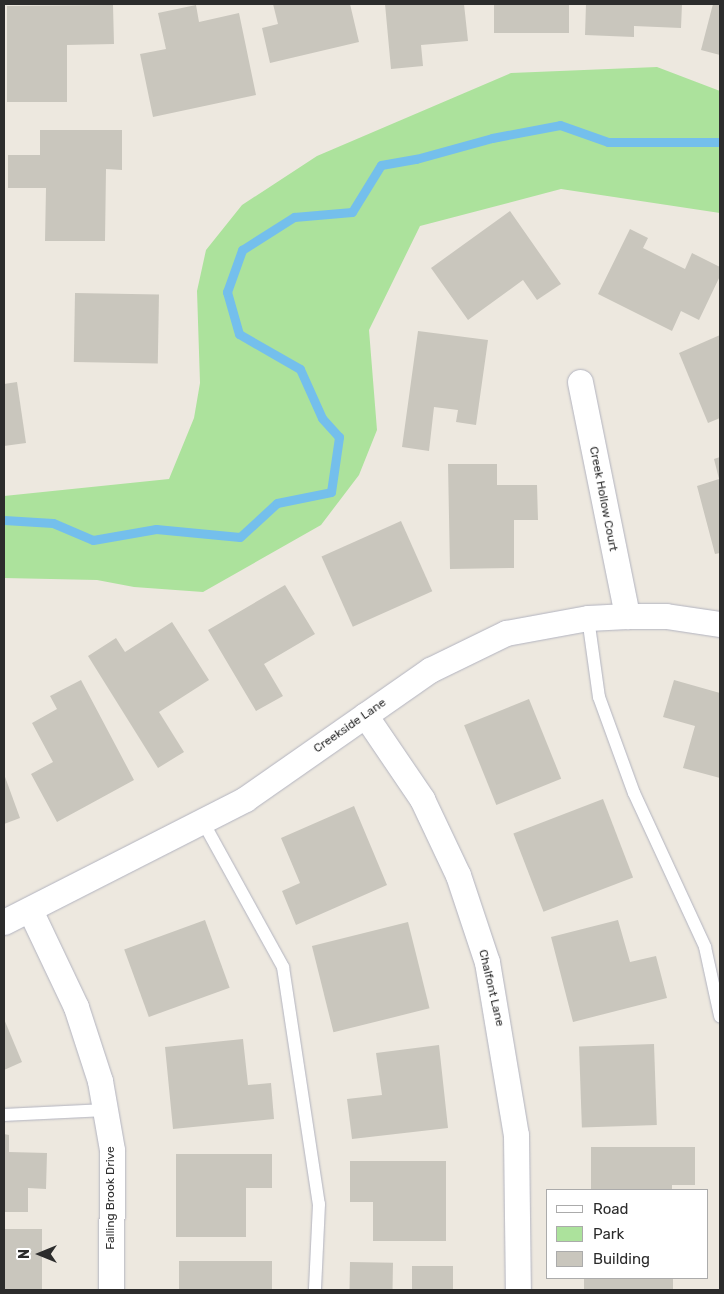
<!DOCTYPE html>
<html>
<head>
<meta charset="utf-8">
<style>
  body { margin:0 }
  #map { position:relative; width:724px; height:1294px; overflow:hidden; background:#ede8df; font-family:Rubik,sans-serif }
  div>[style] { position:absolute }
  .green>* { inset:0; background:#ace29c }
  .stream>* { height:9px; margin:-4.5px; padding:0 4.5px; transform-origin:4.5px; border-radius:4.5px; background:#74bfec }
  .building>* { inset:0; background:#c9c6bd; transform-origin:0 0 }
  .roads { filter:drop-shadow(0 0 1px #b2b3bf) drop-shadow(0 0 1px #b2b3bf) }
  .service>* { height:12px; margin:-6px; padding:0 6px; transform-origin:6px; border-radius:6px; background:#fff }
  .minor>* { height:25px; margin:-12.5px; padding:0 12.5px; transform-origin:12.5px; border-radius:12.5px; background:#fff }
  span { translate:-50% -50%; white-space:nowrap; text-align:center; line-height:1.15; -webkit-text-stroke:4.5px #fff; paint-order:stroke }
  .street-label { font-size:12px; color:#2c2c2c }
  .frame { position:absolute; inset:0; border:5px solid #2c2c2c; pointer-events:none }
  .legend { position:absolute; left:546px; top:1189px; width:162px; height:90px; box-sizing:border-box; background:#fff; border:1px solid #ababab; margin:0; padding:6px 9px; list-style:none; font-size:15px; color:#2c2c2c }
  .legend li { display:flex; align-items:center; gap:10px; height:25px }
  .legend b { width:25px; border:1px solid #ababab }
  .north { position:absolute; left:15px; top:1229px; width:50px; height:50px; -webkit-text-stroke:4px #fff; paint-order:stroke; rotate:270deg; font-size:14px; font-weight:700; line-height:20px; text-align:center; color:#2c2c2c }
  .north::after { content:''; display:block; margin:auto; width:18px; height:22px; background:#2c2c2c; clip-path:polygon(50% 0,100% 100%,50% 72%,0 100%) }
</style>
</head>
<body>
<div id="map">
  <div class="green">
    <div style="clip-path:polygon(657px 67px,720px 91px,720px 213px,561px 189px,420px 226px,369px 330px,377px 430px,359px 475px,321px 525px,203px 592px,134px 587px,97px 580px,4px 578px,4px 496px,169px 479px,194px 418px,200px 383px,197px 291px,206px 250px,242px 205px,317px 156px,511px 73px)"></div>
  </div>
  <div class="stream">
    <div style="left:4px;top:520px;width:49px;rotate:3.5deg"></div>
    <div style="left:53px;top:523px;width:43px;rotate:23deg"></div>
    <div style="left:93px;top:540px;width:64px;rotate:-9.9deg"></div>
    <div style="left:156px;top:529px;width:84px;rotate:5.4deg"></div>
    <div style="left:240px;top:537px;width:50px;rotate:-42.6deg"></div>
    <div style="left:277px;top:503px;width:55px;rotate:-11.5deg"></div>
    <div style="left:331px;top:492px;width:56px;rotate:-81.7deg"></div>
    <div style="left:339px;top:437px;width:25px;rotate:-132deg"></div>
    <div style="left:322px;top:418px;width:54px;rotate:-114.2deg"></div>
    <div style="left:300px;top:369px;width:70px;rotate:-150.2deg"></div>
    <div style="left:239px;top:334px;width:44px;rotate:-105.9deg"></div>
    <div style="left:227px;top:292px;width:45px;rotate:-70.3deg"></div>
    <div style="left:242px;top:250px;width:62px;rotate:-32.4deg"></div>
    <div style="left:294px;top:217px;width:58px;rotate:-4.9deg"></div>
    <div style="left:352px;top:212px;width:55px;rotate:-58.3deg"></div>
    <div style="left:381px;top:165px;width:36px;rotate:-10deg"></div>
    <div style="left:416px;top:159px;width:79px;rotate:-15.4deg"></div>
    <div style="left:492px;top:138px;width:69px;rotate:-10.8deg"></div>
    <div style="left:560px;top:125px;width:51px;rotate:19.5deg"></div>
    <div style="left:608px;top:142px;width:112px"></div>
  </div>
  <div class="building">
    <div style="clip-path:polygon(273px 4px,350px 4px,359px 42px,270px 63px,262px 28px,278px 24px)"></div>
    <div style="clip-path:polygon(385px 4px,464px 4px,468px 41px,421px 45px,423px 66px,391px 69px)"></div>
    <div style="left:494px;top:4px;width:75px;height:29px"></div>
    <div style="clip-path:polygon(586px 4px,682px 4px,681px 28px,634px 26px,634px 37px,585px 35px)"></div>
    <div style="clip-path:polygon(713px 4px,720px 4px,720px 55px,701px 50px)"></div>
    <div style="clip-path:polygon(113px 5px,114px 44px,67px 45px,67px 102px,7px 102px,7px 6px)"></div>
    <div style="clip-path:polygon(196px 5px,199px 22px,239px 13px,256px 95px,153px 117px,140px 54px,166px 49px,158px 13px)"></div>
    <div style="clip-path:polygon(40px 130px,122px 130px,122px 170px,106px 169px,105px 241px,45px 241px,46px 188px,8px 188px,8px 155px,40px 155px)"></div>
    <div style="clip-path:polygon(510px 211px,561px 284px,537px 300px,523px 280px,468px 320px,431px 268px)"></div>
    <div style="clip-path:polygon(630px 229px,648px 238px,643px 248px,685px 269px,692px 253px,720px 267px,720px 276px,699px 320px,681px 311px,672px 331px,598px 294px)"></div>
    <div style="left:75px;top:293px;width:84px;height:69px;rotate:1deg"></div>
    <div style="clip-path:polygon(418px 331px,488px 340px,476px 425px,456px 422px,458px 410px,434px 407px,429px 451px,402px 447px)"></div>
    <div style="clip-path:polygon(720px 335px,720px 418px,708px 423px,679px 353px)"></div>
    <div style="clip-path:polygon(17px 382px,26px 443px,4px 446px,4px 384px)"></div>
    <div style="clip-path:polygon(720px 457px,720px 553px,715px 554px,697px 486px,719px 479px,714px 459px)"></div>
    <div style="clip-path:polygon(448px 464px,497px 464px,497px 485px,537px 485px,538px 520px,514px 520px,514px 568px,450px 569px)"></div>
    <div style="left:401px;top:521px;width:77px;height:87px;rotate:66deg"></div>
    <div style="clip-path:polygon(285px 585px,315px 634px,264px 664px,283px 696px,256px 711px,208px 630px)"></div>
    <div style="clip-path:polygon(172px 622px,209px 680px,159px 712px,184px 752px,158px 768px,88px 656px,116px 638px,125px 652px)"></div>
    <div style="clip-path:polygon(81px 680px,134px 780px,57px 822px,31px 774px,53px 762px,32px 723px,57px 709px,50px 696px)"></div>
    <div style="clip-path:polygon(674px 680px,720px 693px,720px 778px,683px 768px,695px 726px,663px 717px)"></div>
    <div style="left:529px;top:699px;width:86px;height:70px;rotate:68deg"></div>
    <div style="clip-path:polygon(4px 774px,20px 818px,4px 824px)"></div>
    <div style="left:603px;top:799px;width:84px;height:96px;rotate:69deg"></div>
    <div style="clip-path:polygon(354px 806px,387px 885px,296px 925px,282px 891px,300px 883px,281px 838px)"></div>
    <div style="left:205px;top:920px;width:72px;height:86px;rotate:70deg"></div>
    <div style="clip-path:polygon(618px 920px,630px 962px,656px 956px,667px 998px,573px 1022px,551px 937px)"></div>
    <div style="left:408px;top:922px;width:89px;height:99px;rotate:76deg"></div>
    <div style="clip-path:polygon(4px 1019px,22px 1062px,4px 1070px)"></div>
    <div style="clip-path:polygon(243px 1039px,248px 1085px,271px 1083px,274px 1119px,173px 1129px,165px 1047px)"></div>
    <div style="left:654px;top:1044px;width:81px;height:75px;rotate:88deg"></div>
    <div style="clip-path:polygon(439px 1045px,448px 1128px,352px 1139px,347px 1099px,382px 1095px,376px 1053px)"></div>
    <div style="clip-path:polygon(4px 1134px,9px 1135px,9px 1152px,47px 1153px,46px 1189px,28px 1188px,28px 1212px,4px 1212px)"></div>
    <div style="clip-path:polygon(591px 1147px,695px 1147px,695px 1185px,672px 1185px,672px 1190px,591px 1190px)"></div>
    <div style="clip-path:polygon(176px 1154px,272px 1154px,272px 1188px,246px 1188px,246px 1237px,176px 1237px)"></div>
    <div style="clip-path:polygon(350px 1161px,446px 1161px,446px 1241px,373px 1241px,373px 1202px,350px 1202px)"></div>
    <div style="left:4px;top:1229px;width:38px;height:61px"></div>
    <div style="left:179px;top:1261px;width:93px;height:29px"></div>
    <div style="left:350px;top:1262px;width:43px;height:28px;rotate:1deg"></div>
    <div style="left:412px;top:1266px;width:41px;height:24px"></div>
    <div style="left:584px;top:1278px;width:89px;height:12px"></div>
  </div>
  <div class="roads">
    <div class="service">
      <div style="left:588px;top:618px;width:80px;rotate:82.1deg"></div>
      <div style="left:599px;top:697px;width:102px;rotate:70deg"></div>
      <div style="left:634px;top:793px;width:170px;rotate:65.2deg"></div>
      <div style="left:705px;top:947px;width:71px;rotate:77.7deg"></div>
      <div style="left:203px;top:822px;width:166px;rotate:61.1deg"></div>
      <div style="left:283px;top:967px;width:240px;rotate:81.4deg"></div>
      <div style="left:319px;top:1204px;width:86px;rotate:92.7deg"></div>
      <div style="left:4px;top:1115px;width:101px;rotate:-2.8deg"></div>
    </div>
    <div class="minor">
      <div style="left:580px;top:382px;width:239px;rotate:78.6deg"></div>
      <div style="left:365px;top:715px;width:102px;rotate:55.8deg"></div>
      <div style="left:422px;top:799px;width:84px;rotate:64.7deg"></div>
      <div style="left:458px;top:875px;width:92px;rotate:71.6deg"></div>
      <div style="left:487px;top:962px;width:175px;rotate:80.5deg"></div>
      <div style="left:516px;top:1135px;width:155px;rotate:89.3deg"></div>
      <div style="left:30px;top:910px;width:107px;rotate:64.6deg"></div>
      <div style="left:76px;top:1007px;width:78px;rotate:72deg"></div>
      <div style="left:100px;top:1081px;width:70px;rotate:80.1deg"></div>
      <div style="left:112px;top:1150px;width:140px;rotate:90.4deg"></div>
      <div style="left:4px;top:922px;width:271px;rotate:-27deg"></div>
      <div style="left:245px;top:799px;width:226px;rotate:-34.9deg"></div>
      <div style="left:430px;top:670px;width:85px;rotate:-26deg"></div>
      <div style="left:506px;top:633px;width:83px;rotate:-10.4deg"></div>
      <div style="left:588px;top:618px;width:39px;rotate:-3deg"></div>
      <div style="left:627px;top:616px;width:39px"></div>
      <div style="left:666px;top:616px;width:55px;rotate:8.4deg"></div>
    </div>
  </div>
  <div class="street-label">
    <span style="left:603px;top:499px;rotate:79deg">Creek Hollow Court</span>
    <span style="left:350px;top:726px;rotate:-35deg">Creekside Lane</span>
    <span style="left:491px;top:988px;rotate:77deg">Chalfont Lane</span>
    <span style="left:111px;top:1198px;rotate:-90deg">Falling Brook Drive</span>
  </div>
  <div class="frame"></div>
  <ul class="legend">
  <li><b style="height:6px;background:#fff"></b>Road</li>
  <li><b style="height:14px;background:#ace29c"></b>Park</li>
  <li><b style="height:14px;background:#c9c6bd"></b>Building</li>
  </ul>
  <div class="north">N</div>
</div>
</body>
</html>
